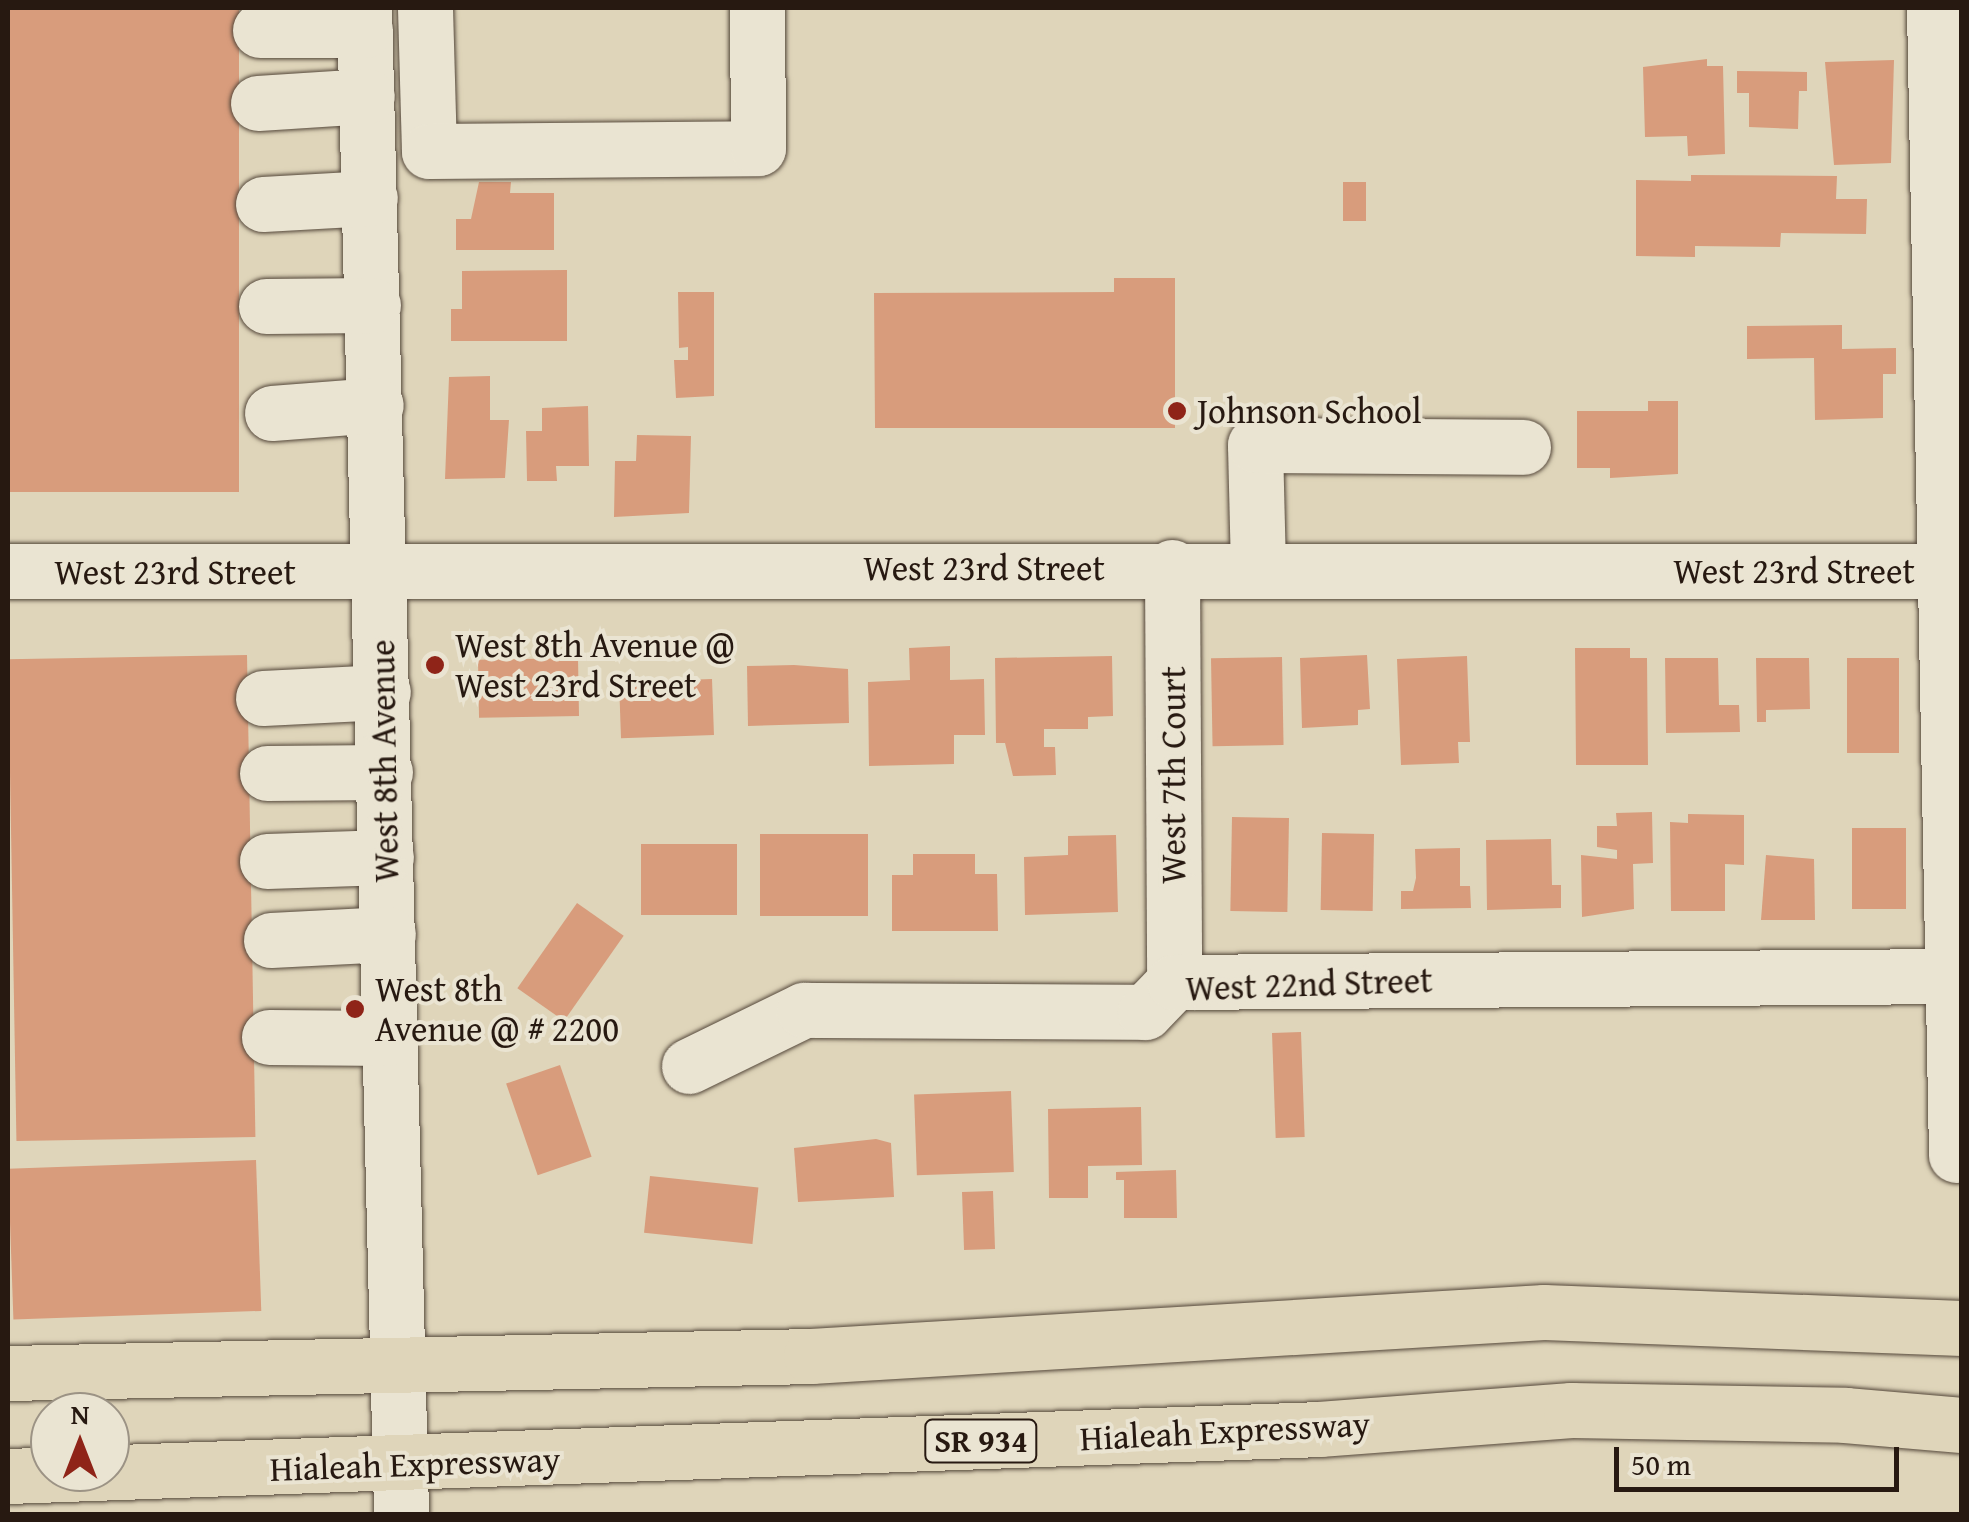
<!DOCTYPE html>
<html>
<head>
<meta charset="utf-8">
<style>
  body { margin:0 }
  #map { position:relative; width:1969px; height:1522px; overflow:hidden; background:#dfd5ba; font-family:"Gentium Book Plus",serif }
  div>[style] { position:absolute }
  .building>* { inset:0; background:#d89c7c; transform-origin:0 0 }
  .roads { filter:drop-shadow(0 0 2px #55483b) drop-shadow(0 0 2px #55483b) }
  .minor>* { height:55px; margin:-27.5px; padding:0 27.5px; transform-origin:27.5px; border-radius:27.5px; background:#eae4d2 }
  .major>* { height:55px; margin:-27.5px; padding:0 27.5px; transform-origin:27.5px; border-radius:27.5px; background:#dfd5ba }
  .dots>* { width:28px; height:28px; translate:-50% -50%; box-sizing:border-box; border:5px solid #eae4d2; border-radius:50% }
  span { translate:-50% -50%; white-space:nowrap; text-align:center; line-height:1.15; -webkit-text-stroke:8px #eae4d2; paint-order:stroke }
  .shield-label span { padding:2px 8px; background:#eae4d2; border:2px solid; border-radius:8px; -webkit-text-stroke-width:0 }
  .shield-label { font-size:32px; color:#271911; font-weight:700 }
  .poi-label { font-size:35px; color:#271911 }
  .left { translate:0 -50%; text-align:left }
  .street-label { font-size:35px; color:#271911 }
  .frame { position:absolute; inset:0; border:10px solid #271911; pointer-events:none }
  .north { position:absolute; left:30px; top:1392px; width:100px; height:100px; box-sizing:border-box; background:#eae4d2; border:2px solid #9c9385; border-radius:50%; rotate:0deg; font-size:28px; font-weight:700; line-height:40px; text-align:center; color:#271911 }
  .north::after { content:''; display:block; margin:auto; width:35px; height:45px; background:#8f2418; clip-path:polygon(50% 0,100% 100%,50% 72%,0 100%) }
  .scale { position:absolute; left:1614px; top:1447px; width:285px; height:45px; box-sizing:border-box; border:5px solid #271911; border-top:0; padding-left:12px; font-size:30px; line-height:35px; white-space:nowrap; color:#271911; -webkit-text-stroke:8px #eae4d2; paint-order:stroke }
</style>
</head>
<body>
<div id="map">
  <div class="building">
    <div style="left:8px;top:8px;width:231px;height:484px"></div>
    <div style="clip-path:polygon(1707px 59px,1707px 66px,1723px 66px,1725px 154px,1688px 156px,1687px 136px,1645px 137px,1643px 67px)"></div>
    <div style="clip-path:polygon(1894px 60px,1891px 163px,1834px 165px,1825px 62px)"></div>
    <div style="clip-path:polygon(1737px 71px,1807px 72px,1807px 91px,1799px 91px,1798px 129px,1749px 127px,1749px 93px,1737px 93px)"></div>
    <div style="clip-path:polygon(1691px 175px,1837px 176px,1836px 199px,1867px 199px,1866px 234px,1781px 233px,1780px 247px,1695px 246px,1695px 257px,1636px 256px,1636px 180px,1691px 181px)"></div>
    <div style="clip-path:polygon(479px 182px,511px 182px,510px 193px,554px 193px,554px 250px,456px 250px,456px 219px,471px 219px)"></div>
    <div style="left:1343px;top:182px;width:23px;height:39px"></div>
    <div style="clip-path:polygon(567px 270px,567px 341px,451px 341px,451px 309px,462px 309px,462px 271px)"></div>
    <div style="clip-path:polygon(1114px 278px,1175px 278px,1175px 428px,875px 428px,874px 293px,1114px 292px)"></div>
    <div style="clip-path:polygon(678px 292px,714px 292px,714px 396px,676px 398px,674px 360px,688px 360px,688px 347px,679px 348px)"></div>
    <div style="clip-path:polygon(1842px 325px,1842px 349px,1896px 348px,1896px 374px,1883px 374px,1883px 418px,1815px 420px,1814px 358px,1747px 359px,1747px 326px)"></div>
    <div style="clip-path:polygon(490px 376px,490px 420px,509px 420px,505px 478px,445px 479px,449px 377px)"></div>
    <div style="clip-path:polygon(1648px 401px,1678px 401px,1678px 474px,1610px 478px,1610px 468px,1577px 468px,1577px 411px,1648px 411px)"></div>
    <div style="clip-path:polygon(588px 406px,589px 466px,556px 466px,557px 481px,527px 481px,526px 431px,542px 431px,542px 408px)"></div>
    <div style="clip-path:polygon(637px 435px,691px 436px,689px 513px,614px 517px,615px 461px,636px 461px)"></div>
    <div style="clip-path:polygon(950px 646px,950px 680px,984px 679px,985px 735px,954px 735px,954px 764px,869px 766px,868px 682px,910px 680px,909px 648px)"></div>
    <div style="clip-path:polygon(1575px 648px,1630px 648px,1630px 658px,1647px 658px,1648px 765px,1576px 765px)"></div>
    <div style="left:247px;top:655px;width:482px;height:239px;rotate:89deg"></div>
    <div style="clip-path:polygon(1367px 655px,1370px 709px,1358px 710px,1358px 725px,1302px 728px,1300px 658px)"></div>
    <div style="clip-path:polygon(1112px 656px,1113px 716px,1088px 717px,1088px 729px,1044px 729px,1044px 747px,1055px 747px,1056px 775px,1013px 776px,1005px 743px,996px 743px,995px 658px)"></div>
    <div style="clip-path:polygon(1467px 656px,1470px 742px,1458px 742px,1459px 763px,1401px 765px,1397px 659px)"></div>
    <div style="left:1282px;top:657px;width:88px;height:71px;rotate:89deg"></div>
    <div style="left:578px;top:658px;width:58px;height:100px;rotate:89deg"></div>
    <div style="clip-path:polygon(1665px 658px,1718px 658px,1719px 705px,1739px 705px,1740px 732px,1666px 733px)"></div>
    <div style="clip-path:polygon(1756px 658px,1809px 658px,1810px 709px,1766px 710px,1766px 722px,1757px 722px)"></div>
    <div style="left:1847px;top:658px;width:52px;height:95px"></div>
    <div style="clip-path:polygon(794px 665px,848px 669px,849px 723px,748px 726px,747px 666px)"></div>
    <div style="left:712px;top:679px;width:56px;height:93px;rotate:88deg"></div>
    <div style="clip-path:polygon(1652px 812px,1653px 863px,1633px 864px,1634px 909px,1582px 917px,1581px 855px,1617px 859px,1617px 850px,1597px 847px,1597px 826px,1617px 826px,1616px 813px)"></div>
    <div style="clip-path:polygon(1688px 814px,1744px 815px,1744px 865px,1725px 864px,1725px 911px,1671px 911px,1670px 822px,1688px 823px)"></div>
    <div style="left:1232px;top:817px;width:57px;height:94px;rotate:1deg"></div>
    <div style="left:1852px;top:828px;width:54px;height:81px"></div>
    <div style="left:1322px;top:833px;width:52px;height:77px;rotate:1deg"></div>
    <div style="left:760px;top:834px;width:108px;height:82px"></div>
    <div style="clip-path:polygon(1116px 835px,1118px 912px,1025px 915px,1024px 857px,1068px 855px,1068px 836px)"></div>
    <div style="clip-path:polygon(1551px 839px,1552px 885px,1561px 885px,1561px 908px,1487px 910px,1486px 840px)"></div>
    <div style="left:737px;top:844px;width:71px;height:96px;rotate:90deg"></div>
    <div style="clip-path:polygon(1460px 848px,1460px 886px,1470px 886px,1471px 908px,1401px 909px,1401px 891px,1413px 891px,1416px 878px,1415px 849px)"></div>
    <div style="clip-path:polygon(913px 854px,975px 854px,975px 874px,997px 874px,998px 931px,892px 931px,892px 875px,913px 875px)"></div>
    <div style="clip-path:polygon(1766px 855px,1814px 859px,1815px 920px,1761px 920px)"></div>
    <div style="left:577px;top:903px;width:57px;height:104px;rotate:35deg"></div>
    <div style="left:1301px;top:1032px;width:105px;height:29px;rotate:88deg"></div>
    <div style="left:560px;top:1065px;width:97px;height:57px;rotate:71deg"></div>
    <div style="left:1011px;top:1091px;width:81px;height:97px;rotate:88deg"></div>
    <div style="clip-path:polygon(1141px 1107px,1142px 1165px,1088px 1166px,1088px 1198px,1049px 1198px,1048px 1109px)"></div>
    <div style="clip-path:polygon(876px 1139px,891px 1143px,894px 1197px,798px 1202px,794px 1148px)"></div>
    <div style="left:256px;top:1160px;width:151px;height:248px;rotate:88deg"></div>
    <div style="clip-path:polygon(1176px 1170px,1177px 1218px,1124px 1218px,1124px 1180px,1116px 1180px,1116px 1172px)"></div>
    <div style="left:650px;top:1176px;width:109px;height:57px;rotate:6deg"></div>
    <div style="left:993px;top:1191px;width:58px;height:31px;rotate:88deg"></div>
  </div>
  <div class="roads">
    <div class="minor">
      <div style="left:364px;top:8px;width:1506px;rotate:88.59deg"></div>
      <div style="left:425px;top:8px;width:143px;rotate:88.4deg"></div>
      <div style="left:429px;top:151px;width:329px;rotate:-0.5deg"></div>
      <div style="left:758px;top:148px;width:140px;rotate:-90.4deg"></div>
      <div style="left:1934px;top:8px;width:1147px;rotate:88.9deg"></div>
      <div style="left:260px;top:30px;width:105px"></div>
      <div style="left:258px;top:103px;width:109px;rotate:-3.7deg"></div>
      <div style="left:263px;top:204px;width:107px;rotate:-3.2deg"></div>
      <div style="left:266px;top:306px;width:107px;rotate:-0.5deg"></div>
      <div style="left:272px;top:413px;width:104px;rotate:-4.4deg"></div>
      <div style="left:1172px;top:567px;width:415px;rotate:89.7deg"></div>
      <div style="left:1258px;top:568px;width:123px;rotate:-91.4deg"></div>
      <div style="left:1255px;top:445px;width:268px;rotate:0.4deg"></div>
      <div style="left:8px;top:571px;width:1954px"></div>
      <div style="left:263px;top:698px;width:120px;rotate:-2.9deg"></div>
      <div style="left:267px;top:773px;width:118px;rotate:-0.5deg"></div>
      <div style="left:267px;top:861px;width:119px;rotate:-1.9deg"></div>
      <div style="left:271px;top:940px;width:117px;rotate:-2.9deg"></div>
      <div style="left:269px;top:1037px;width:120px;rotate:0.5deg"></div>
      <div style="left:689px;top:1066px;width:128px;rotate:-26deg"></div>
      <div style="left:804px;top:1010px;width:341px;rotate:0.3deg"></div>
      <div style="left:1145px;top:1012px;width:42px;rotate:-46deg"></div>
      <div style="left:1174px;top:982px;width:778px;rotate:-0.44deg"></div>
    </div>
    <div class="major">
      <div style="left:8px;top:1373px;width:803px;rotate:-1.21deg"></div>
      <div style="left:811px;top:1356px;width:734px;rotate:-3.44deg"></div>
      <div style="left:1544px;top:1312px;width:418px;rotate:2.2deg"></div>
      <div style="left:8px;top:1476px;width:1312px;rotate:-2.05deg"></div>
      <div style="left:1319px;top:1429px;width:253px;rotate:-4.3deg"></div>
      <div style="left:1571px;top:1410px;width:274px;rotate:1deg"></div>
      <div style="left:1845px;top:1415px;width:117px;rotate:4.9deg"></div>
    </div>
  </div>
  <div class="dots">
    <div style="left:1177px;top:411px;background:#8f2418"></div>
    <div style="left:435px;top:665px;background:#8f2418"></div>
    <div style="left:355px;top:1009px;background:#8f2418"></div>
  </div>
  <div class="shield-label">
    <span style="left:981px;top:1441px">SR 934</span>
  </div>
  <div class="poi-label">
    <span class="left" style="left:1197px;top:411px">Johnson School</span>
    <span class="left" style="left:455px;top:665px">West 8th Avenue @<br>West 23rd Street</span>
    <span class="left" style="left:375px;top:1009px">West 8th<br>Avenue @ # 2200</span>
  </div>
  <div class="street-label">
    <span style="left:984px;top:568px">West 23rd Street</span>
    <span style="left:1794px;top:571px">West 23rd Street</span>
    <span style="left:175px;top:572px">West 23rd Street</span>
    <span style="left:384px;top:761px;rotate:-91deg">West 8th Avenue</span>
    <span style="left:1173px;top:775px;rotate:-90deg">West 7th Court</span>
    <span style="left:1309px;top:984px;rotate:-2deg">West 22nd Street</span>
    <span style="left:1225px;top:1431px;rotate:-3deg">Hialeah Expressway</span>
    <span style="left:415px;top:1464px;rotate:-2deg">Hialeah Expressway</span>
  </div>
  <div class="frame"></div>
  <div class="north">N</div>
  <div class="scale">50 m</div>
</div>
</body>
</html>
